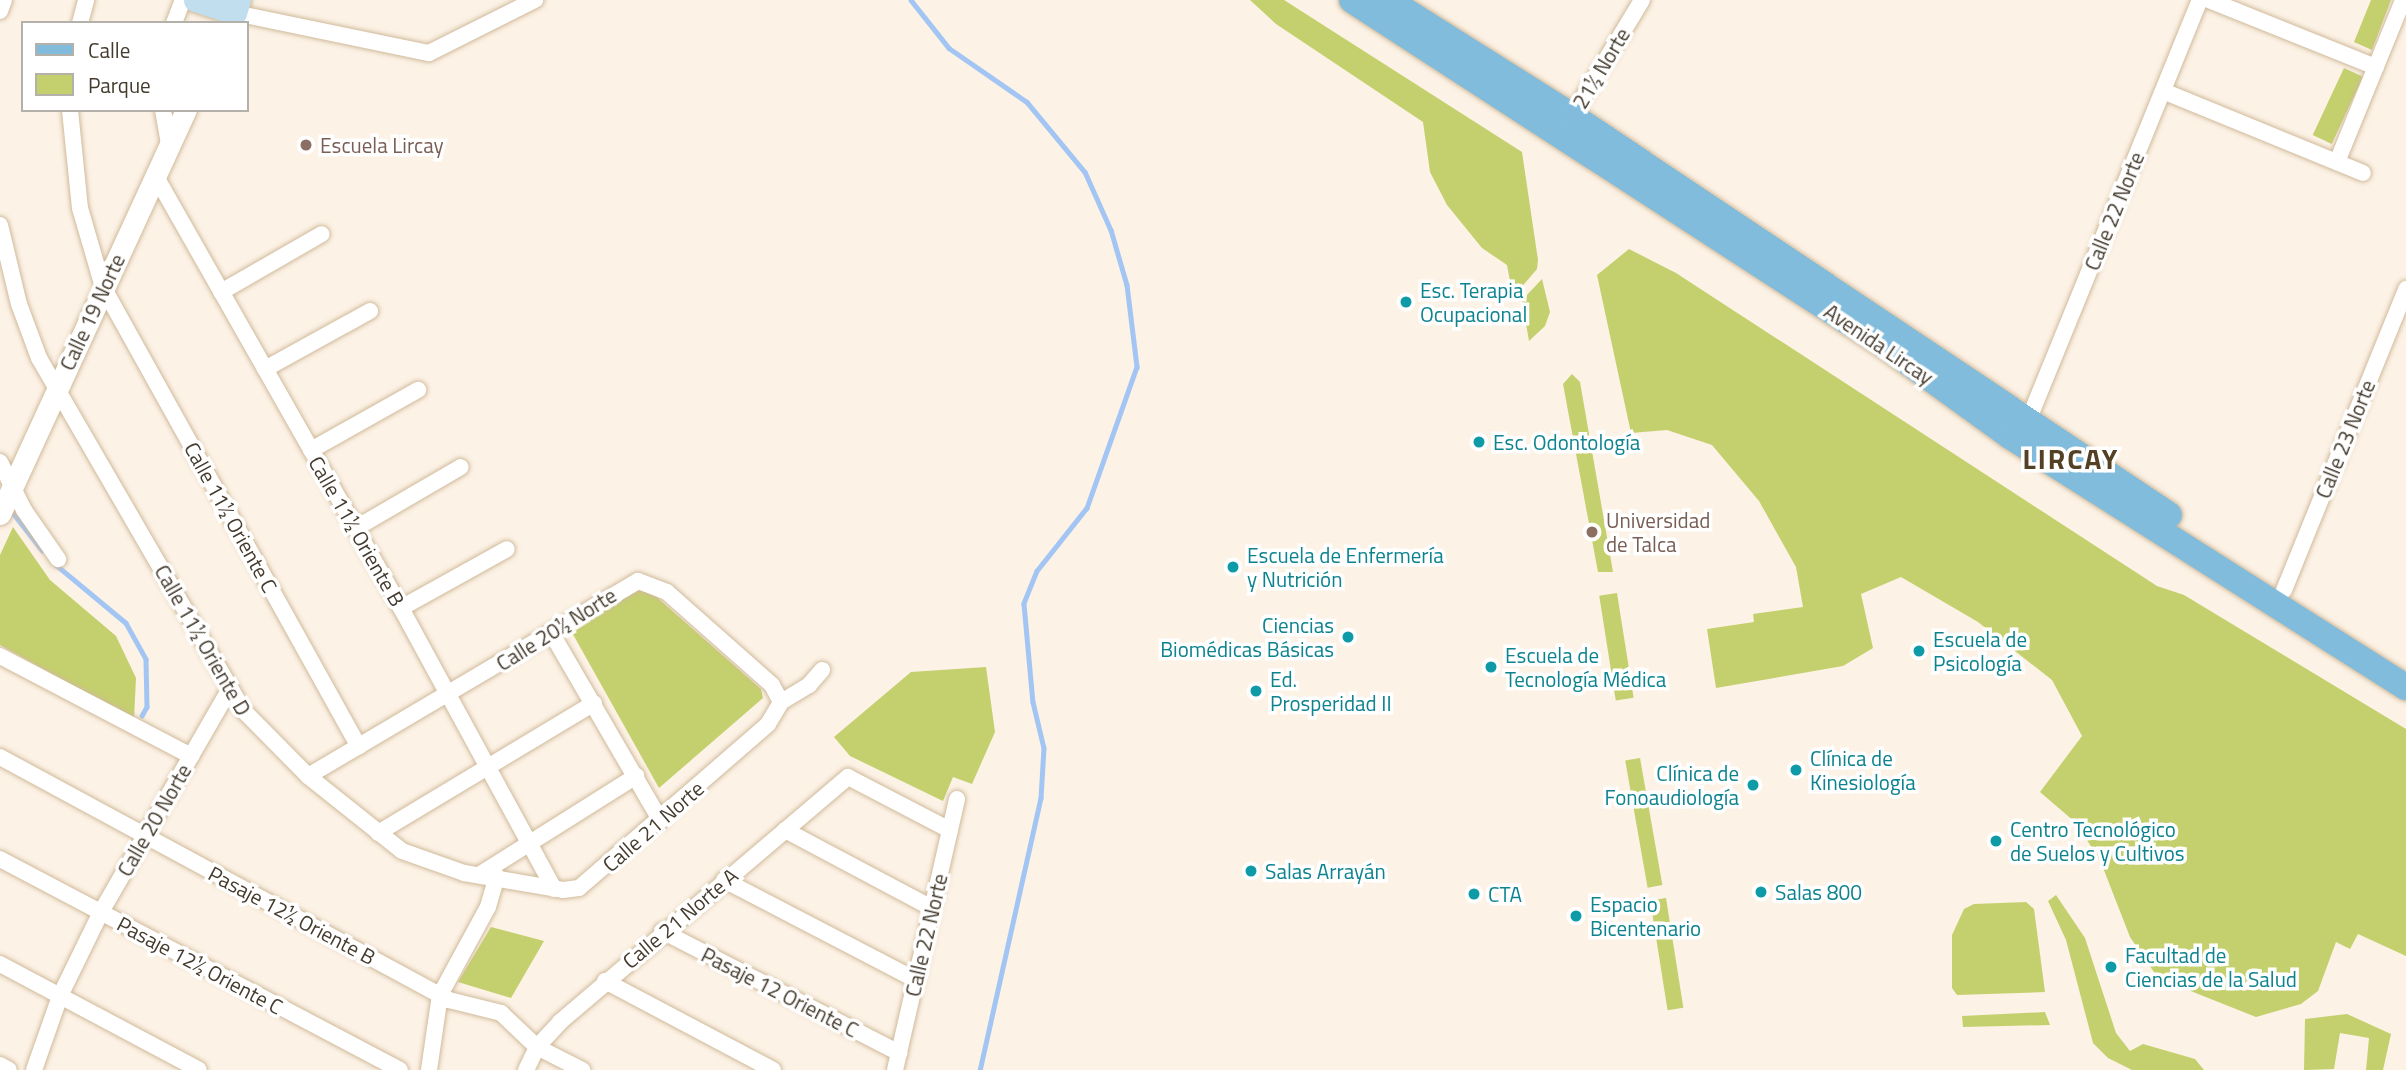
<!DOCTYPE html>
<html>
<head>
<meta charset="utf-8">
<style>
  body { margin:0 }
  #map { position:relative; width:2406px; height:1070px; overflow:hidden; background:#fcf2e5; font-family:"Titillium Web",sans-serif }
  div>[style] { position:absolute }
  .green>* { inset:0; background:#c4d06d; transform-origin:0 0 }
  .stream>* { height:4.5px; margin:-2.25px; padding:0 2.25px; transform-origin:2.25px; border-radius:2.25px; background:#a3c5f4 }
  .roads { filter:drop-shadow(0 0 2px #d0ba9b) drop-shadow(0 0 2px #d0ba9b) }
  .minor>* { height:16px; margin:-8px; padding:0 8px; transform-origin:8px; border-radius:8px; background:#fff }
  .tertiary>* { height:21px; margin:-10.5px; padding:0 10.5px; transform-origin:10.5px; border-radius:10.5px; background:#fff }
  .secondary>* { height:23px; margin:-11.5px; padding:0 11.5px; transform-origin:11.5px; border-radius:11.5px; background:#c1deee }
  .primary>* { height:26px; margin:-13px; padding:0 13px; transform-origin:13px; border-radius:13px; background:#82bcdd }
  .dots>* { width:19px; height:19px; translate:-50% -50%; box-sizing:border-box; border:4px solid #fff; border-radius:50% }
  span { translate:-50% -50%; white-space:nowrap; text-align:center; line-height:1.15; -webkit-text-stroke:7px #fff; paint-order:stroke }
  .street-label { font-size:21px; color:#443b2e }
  .education-label { font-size:21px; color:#785e54 }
  .left { translate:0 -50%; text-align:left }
  .culture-label { font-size:21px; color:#0d838f }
  .right { translate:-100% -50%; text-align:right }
  .district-label { font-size:28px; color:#544125; font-weight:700; letter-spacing:2px }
  .legend { position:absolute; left:21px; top:21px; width:228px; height:91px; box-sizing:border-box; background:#fff; border:2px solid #b4b1ab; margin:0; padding:9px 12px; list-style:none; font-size:21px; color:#443b2e }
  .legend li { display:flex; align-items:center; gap:14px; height:35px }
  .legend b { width:35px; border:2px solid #b4b1ab }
</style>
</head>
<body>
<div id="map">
  <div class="green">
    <div style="clip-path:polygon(1250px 0,1284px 0,1522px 152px,1538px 260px,1537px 269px,1513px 297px,1507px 265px,1482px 248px,1447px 205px,1430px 172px,1423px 122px,1276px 24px)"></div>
    <div style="clip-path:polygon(2371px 0,2391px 0,2372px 50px,2354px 42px)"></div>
    <div style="left:2344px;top:68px;width:21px;height:74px;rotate:25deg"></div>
    <div style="clip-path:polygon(1629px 249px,1676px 273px,2157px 586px,2184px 595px,2406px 729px,2406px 956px,2358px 934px,2350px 949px,2336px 942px,2318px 991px,2301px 1004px,2256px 1017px,2158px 978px,2130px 937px,2100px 860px,2075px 822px,2040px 792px,2082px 736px,2052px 680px,1978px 622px,1901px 577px,1861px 594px,1873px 648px,1843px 666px,1716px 688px,1707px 629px,1754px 622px,1753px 614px,1803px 607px,1796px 567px,1759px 501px,1712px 445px,1667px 430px,1631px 433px,1597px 275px)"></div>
    <div style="clip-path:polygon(1542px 279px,1550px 312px,1545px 326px,1529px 341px,1522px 300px)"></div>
    <div style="clip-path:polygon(1572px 374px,1580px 382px,1613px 572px,1598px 572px,1563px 384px)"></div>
    <div style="clip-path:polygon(13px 527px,50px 580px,116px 636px,136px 678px,134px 719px,0 645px,0 555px)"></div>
    <div style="clip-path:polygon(635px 590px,652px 593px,761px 689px,763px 698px,659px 788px,570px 629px)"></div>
    <div style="left:1617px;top:593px;width:106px;height:18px;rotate:81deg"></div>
    <div style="clip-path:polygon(986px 667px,995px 732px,972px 784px,953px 777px,943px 801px,850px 756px,834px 737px,911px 672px)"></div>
    <div style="left:1640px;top:758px;width:129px;height:15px;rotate:80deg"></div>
    <div style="clip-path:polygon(2056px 895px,2085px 938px,2116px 1033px,2130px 1051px,2143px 1044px,2195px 1059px,2204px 1070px,2132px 1070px,2108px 1058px,2093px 1043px,2066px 940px,2048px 901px)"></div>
    <div style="left:1666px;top:898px;width:111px;height:16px;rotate:81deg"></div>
    <div style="clip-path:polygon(2026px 902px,2034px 909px,2045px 992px,1957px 995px,1952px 988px,1952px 935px,1964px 909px,1974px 904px)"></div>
    <div style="clip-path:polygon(491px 927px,544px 941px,511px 998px,458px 982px)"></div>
    <div style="clip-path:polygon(2045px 1012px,2050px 1025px,1963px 1027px,1962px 1016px)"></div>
    <div style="clip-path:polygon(2347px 1014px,2391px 1034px,2383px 1070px,2366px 1070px,2369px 1038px,2340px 1033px,2334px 1069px,2304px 1070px,2305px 1019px)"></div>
  </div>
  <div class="stream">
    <div style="left:911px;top:0;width:61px;rotate:51.6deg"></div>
    <div style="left:949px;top:48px;width:95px;rotate:34.7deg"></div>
    <div style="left:1027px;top:102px;width:91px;rotate:50.4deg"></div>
    <div style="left:1085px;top:172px;width:64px;rotate:65.9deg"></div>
    <div style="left:1111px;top:230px;width:57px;rotate:73.8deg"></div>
    <div style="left:1127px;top:285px;width:83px;rotate:83deg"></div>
    <div style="left:1137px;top:367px;width:150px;rotate:109.5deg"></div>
    <div style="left:1087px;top:508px;width:80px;rotate:128.4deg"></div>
    <div style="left:1037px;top:571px;width:35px;rotate:112deg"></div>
    <div style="left:1024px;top:604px;width:98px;rotate:84.8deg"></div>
    <div style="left:1033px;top:702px;width:47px;rotate:76.6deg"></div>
    <div style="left:1044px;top:748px;width:50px;rotate:93.4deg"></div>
    <div style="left:1041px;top:798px;width:279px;rotate:102.6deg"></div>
    <div style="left:14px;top:514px;width:46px;rotate:52.1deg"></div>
    <div style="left:55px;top:564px;width:92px;rotate:39.7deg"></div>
    <div style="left:126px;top:623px;width:41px;rotate:60.9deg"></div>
    <div style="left:146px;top:659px;width:48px;rotate:88.8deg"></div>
    <div style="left:147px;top:707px;width:10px;rotate:119deg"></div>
  </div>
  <div class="roads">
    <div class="minor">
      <div style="left:2209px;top:0;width:180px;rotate:21.9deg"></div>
      <div style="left:0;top:11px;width:12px;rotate:-70deg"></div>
      <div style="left:235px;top:13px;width:198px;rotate:11.7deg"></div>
      <div style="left:429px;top:53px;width:119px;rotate:-26.6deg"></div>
      <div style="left:80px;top:23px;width:24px;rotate:-75deg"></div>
      <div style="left:174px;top:23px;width:25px;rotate:-69deg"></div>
      <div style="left:2163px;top:91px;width:216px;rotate:22.3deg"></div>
      <div style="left:70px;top:110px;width:99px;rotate:84.2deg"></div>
      <div style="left:80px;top:208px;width:82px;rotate:73.8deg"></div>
      <div style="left:103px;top:287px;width:526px;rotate:60.9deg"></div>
      <div style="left:163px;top:110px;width:35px;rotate:80deg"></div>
      <div style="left:1569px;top:121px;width:141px;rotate:-58.9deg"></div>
      <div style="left:2337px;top:162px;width:175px;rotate:-67.8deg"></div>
      <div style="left:155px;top:175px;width:498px;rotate:60.4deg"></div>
      <div style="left:401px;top:608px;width:320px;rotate:61.4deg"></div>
      <div style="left:0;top:225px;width:81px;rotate:76.5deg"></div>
      <div style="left:19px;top:304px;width:58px;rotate:69.7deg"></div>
      <div style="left:39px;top:358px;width:407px;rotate:59.9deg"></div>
      <div style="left:243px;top:710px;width:93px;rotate:45.4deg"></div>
      <div style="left:308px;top:776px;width:120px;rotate:38.6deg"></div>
      <div style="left:402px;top:851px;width:66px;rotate:19.5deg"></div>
      <div style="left:464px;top:873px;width:100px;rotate:9.7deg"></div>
      <div style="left:563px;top:890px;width:16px;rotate:-7deg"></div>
      <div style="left:579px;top:888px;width:250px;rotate:-40.9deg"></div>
      <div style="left:768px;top:724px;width:26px;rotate:-59deg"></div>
      <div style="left:781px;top:702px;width:19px;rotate:-118deg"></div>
      <div style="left:772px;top:685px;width:140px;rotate:-138.5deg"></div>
      <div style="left:667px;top:592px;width:31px;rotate:-159deg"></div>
      <div style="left:638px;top:581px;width:383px;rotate:149.4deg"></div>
      <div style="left:221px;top:292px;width:116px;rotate:-29.9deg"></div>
      <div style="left:265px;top:369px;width:120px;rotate:-28.9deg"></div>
      <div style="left:2028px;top:421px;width:455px;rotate:-67.8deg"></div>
      <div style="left:311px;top:450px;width:123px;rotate:-29.3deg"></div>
      <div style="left:0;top:462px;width:54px;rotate:63.4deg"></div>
      <div style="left:24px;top:510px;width:60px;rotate:55.2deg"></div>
      <div style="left:356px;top:528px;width:121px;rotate:-30.2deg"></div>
      <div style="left:2284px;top:590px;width:325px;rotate:-67.9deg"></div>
      <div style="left:401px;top:608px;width:121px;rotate:-29.1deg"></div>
      <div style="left:552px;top:634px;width:216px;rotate:59.8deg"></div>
      <div style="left:0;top:656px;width:216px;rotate:27.6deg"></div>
      <div style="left:781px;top:702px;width:33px;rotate:-31deg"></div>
      <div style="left:809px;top:685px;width:20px;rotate:-49deg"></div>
      <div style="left:0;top:757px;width:511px;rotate:28.42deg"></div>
      <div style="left:449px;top:1000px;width:54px;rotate:14deg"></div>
      <div style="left:501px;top:1013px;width:50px;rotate:43.4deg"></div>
      <div style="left:537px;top:1047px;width:51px;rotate:27.1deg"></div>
      <div style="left:785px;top:830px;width:166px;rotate:28deg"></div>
      <div style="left:378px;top:833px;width:252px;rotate:-31deg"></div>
      <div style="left:0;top:859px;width:452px;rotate:27.8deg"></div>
      <div style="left:479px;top:875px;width:186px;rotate:-32.2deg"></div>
      <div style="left:724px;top:880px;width:216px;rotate:27.5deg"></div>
      <div style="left:662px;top:931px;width:267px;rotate:27.2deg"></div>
      <div style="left:0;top:964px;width:225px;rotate:28deg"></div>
      <div style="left:605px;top:981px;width:190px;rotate:27.9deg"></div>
      <div style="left:0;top:1065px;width:10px;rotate:29deg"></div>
      <div style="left:34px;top:1070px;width:78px;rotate:-70.6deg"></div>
      <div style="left:60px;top:996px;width:93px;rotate:-64deg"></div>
      <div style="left:101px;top:912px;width:258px;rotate:-60deg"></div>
      <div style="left:429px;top:1070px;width:76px;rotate:-81.7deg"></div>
      <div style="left:440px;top:995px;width:100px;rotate:-61.4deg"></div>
      <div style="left:488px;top:907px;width:32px;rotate:-74deg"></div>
      <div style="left:526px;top:1070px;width:25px;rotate:-64deg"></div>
      <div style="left:537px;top:1047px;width:34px;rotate:-47deg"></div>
      <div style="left:560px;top:1022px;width:378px;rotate:-40.4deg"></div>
      <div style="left:848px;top:777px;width:115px;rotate:27.5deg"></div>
      <div style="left:895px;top:1070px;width:278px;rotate:-77.1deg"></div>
    </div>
    <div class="tertiary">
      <div style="left:0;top:514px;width:445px;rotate:-65.3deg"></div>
    </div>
    <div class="secondary">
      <div style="left:195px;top:0;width:42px;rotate:18deg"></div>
      <div style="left:235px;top:13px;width:14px;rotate:-73deg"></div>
    </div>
    <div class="primary">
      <div style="left:1352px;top:0;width:638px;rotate:32.97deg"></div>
      <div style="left:1887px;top:347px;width:152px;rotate:35.9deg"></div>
      <div style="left:2010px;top:436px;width:469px;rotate:32.4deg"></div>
      <div style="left:1388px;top:0;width:218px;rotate:32.2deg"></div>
      <div style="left:1572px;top:116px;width:718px;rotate:33.76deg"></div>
    </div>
  </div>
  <div class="dots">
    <div style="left:306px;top:145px;background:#8d6e63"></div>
    <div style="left:1406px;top:302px;background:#0f9aa8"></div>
    <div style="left:1479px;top:442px;background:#0f9aa8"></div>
    <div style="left:1592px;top:532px;background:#8d6e63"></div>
    <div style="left:1233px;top:567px;background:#0f9aa8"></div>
    <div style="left:1348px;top:637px;background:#0f9aa8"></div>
    <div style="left:1919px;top:651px;background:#0f9aa8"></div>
    <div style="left:1491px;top:667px;background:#0f9aa8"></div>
    <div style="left:1256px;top:691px;background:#0f9aa8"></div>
    <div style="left:1796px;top:770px;background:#0f9aa8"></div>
    <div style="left:1753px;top:785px;background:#0f9aa8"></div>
    <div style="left:1996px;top:841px;background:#0f9aa8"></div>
    <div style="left:1251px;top:871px;background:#0f9aa8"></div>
    <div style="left:1761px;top:892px;background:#0f9aa8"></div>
    <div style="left:1474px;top:894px;background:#0f9aa8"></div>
    <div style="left:1576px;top:916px;background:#0f9aa8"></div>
    <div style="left:2111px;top:967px;background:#0f9aa8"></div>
  </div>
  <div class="street-label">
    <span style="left:1601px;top:68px;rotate:-59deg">21½ Norte</span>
    <span style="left:2114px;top:211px;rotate:-68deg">Calle 22 Norte</span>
    <span style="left:92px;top:312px;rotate:-65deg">Calle 19 Norte</span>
    <span style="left:1879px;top:344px;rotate:34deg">Avenida Lircay</span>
    <span style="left:2345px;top:439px;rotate:-68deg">Calle 23 Norte</span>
    <span style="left:231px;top:517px;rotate:61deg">Calle 11½ Oriente C</span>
    <span style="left:357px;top:531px;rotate:60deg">Calle 11½ Oriente B</span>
    <span style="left:556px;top:629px;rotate:-32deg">Calle 20½ Norte</span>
    <span style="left:203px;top:640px;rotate:60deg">Calle 11½ Oriente D</span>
    <span style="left:154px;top:820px;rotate:-60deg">Calle 20 Norte</span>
    <span style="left:653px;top:826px;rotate:-41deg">Calle 21 Norte</span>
    <span style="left:292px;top:915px;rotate:28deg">Pasaje 12½ Oriente B</span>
    <span style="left:680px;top:918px;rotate:-40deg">Calle 21 Norte A</span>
    <span style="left:926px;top:935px;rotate:-77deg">Calle 22 Norte</span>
    <span style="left:200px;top:965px;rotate:28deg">Pasaje 12½ Oriente C</span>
    <span style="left:780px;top:992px;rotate:27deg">Pasaje 12 Oriente C</span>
  </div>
  <div class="education-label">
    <span class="left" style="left:320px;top:145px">Escuela Lircay</span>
    <span class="left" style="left:1606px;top:532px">Universidad<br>de Talca</span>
  </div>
  <div class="culture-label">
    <span class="left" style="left:1420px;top:302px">Esc. Terapia<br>Ocupacional</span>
    <span class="left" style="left:1493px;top:442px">Esc. Odontología</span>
    <span class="left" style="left:1247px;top:567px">Escuela de Enfermería<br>y Nutrición</span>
    <span class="right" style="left:1334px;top:637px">Ciencias<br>Biomédicas Básicas</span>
    <span class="left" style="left:1933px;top:651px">Escuela de<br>Psicología</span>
    <span class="left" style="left:1505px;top:667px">Escuela de<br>Tecnología Médica</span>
    <span class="left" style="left:1270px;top:691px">Ed.<br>Prosperidad II</span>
    <span class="left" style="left:1810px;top:770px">Clínica de<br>Kinesiología</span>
    <span class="right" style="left:1739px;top:785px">Clínica de<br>Fonoaudiología</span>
    <span class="left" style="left:2010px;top:841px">Centro Tecnológico<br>de Suelos y Cultivos</span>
    <span class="left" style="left:1265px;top:871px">Salas Arrayán</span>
    <span class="left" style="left:1775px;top:892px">Salas 800</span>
    <span class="left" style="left:1488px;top:894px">CTA</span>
    <span class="left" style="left:1590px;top:916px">Espacio<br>Bicentenario</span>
    <span class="left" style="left:2125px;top:967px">Facultad de<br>Ciencias de la Salud</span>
  </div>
  <div class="district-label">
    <span style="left:2071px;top:459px">LIRCAY</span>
  </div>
  <ul class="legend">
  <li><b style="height:9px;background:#82bcdd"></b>Calle</li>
  <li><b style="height:19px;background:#c4d06d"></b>Parque</li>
  </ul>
</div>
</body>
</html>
